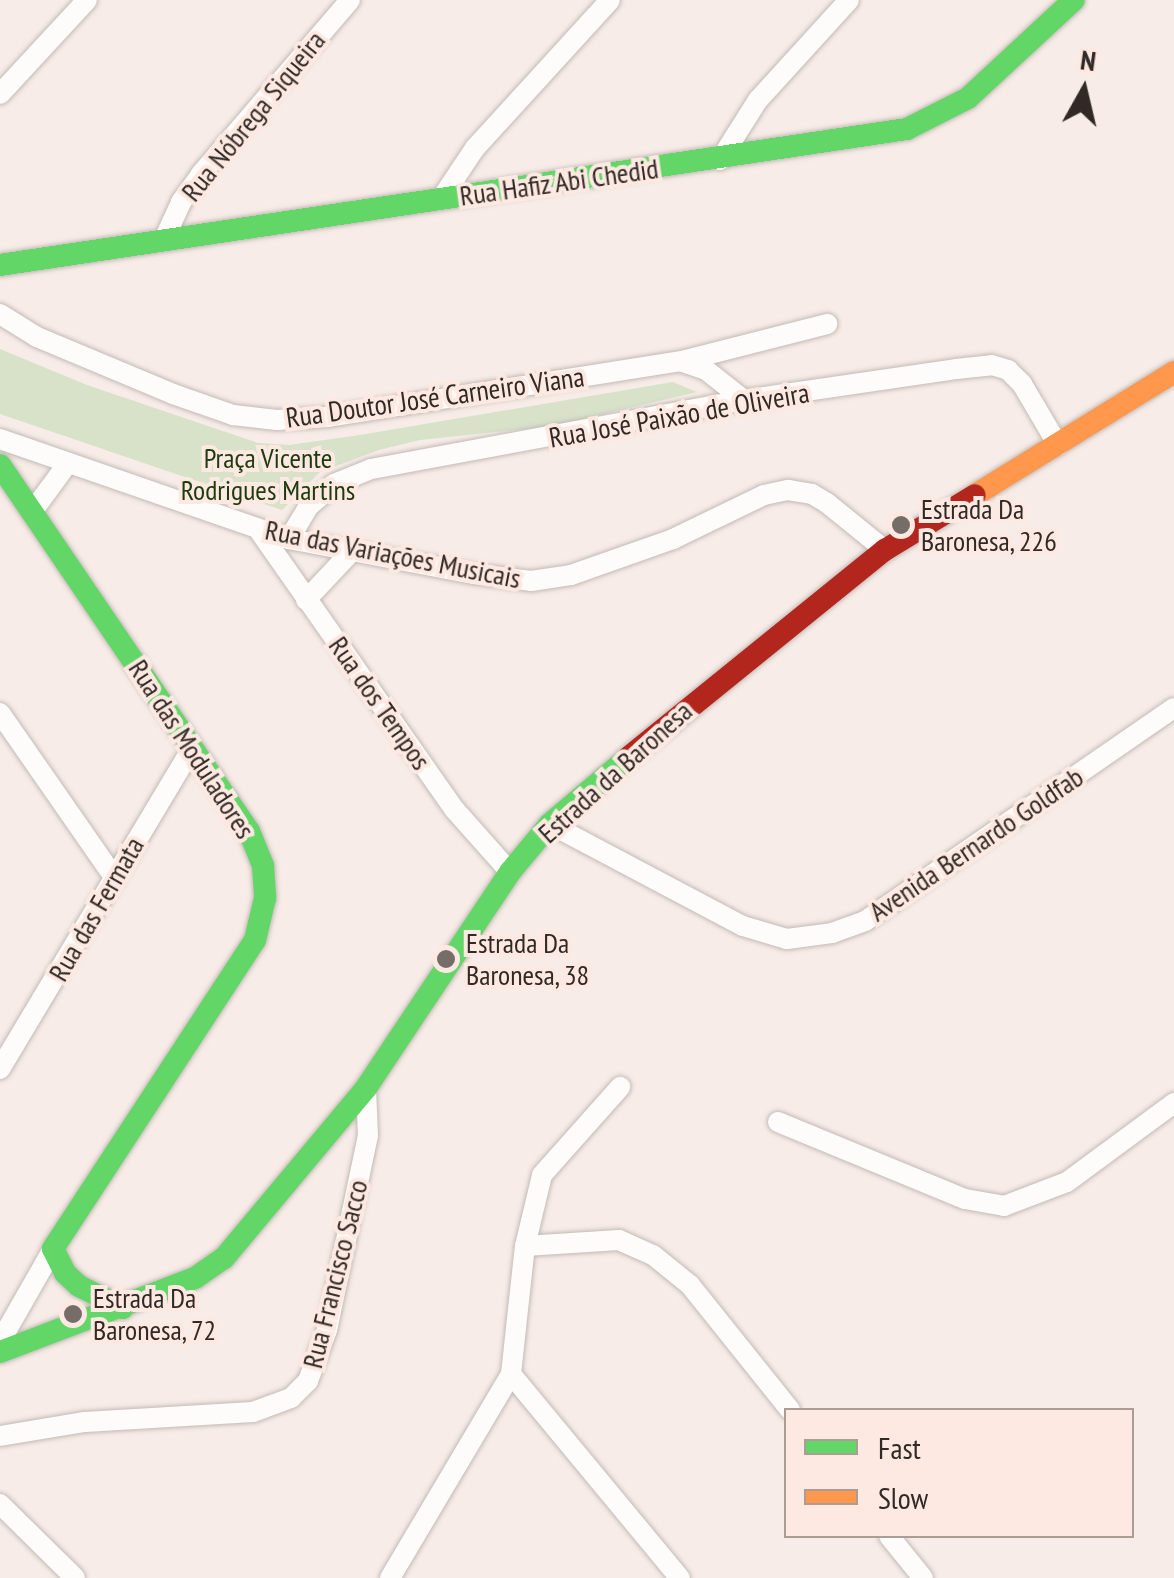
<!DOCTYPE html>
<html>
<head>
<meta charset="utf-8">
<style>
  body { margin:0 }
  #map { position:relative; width:1174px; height:1578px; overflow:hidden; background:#f7ece7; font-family:"PT Sans Narrow",sans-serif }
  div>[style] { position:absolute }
  .green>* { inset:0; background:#d7e2c9 }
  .roads { filter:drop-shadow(0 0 2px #c3bab6) drop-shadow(0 0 2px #c3bab6) }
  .street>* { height:20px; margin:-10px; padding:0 10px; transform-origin:10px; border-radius:10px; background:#fefcfb }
  .fast>* { height:22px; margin:-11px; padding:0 11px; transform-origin:11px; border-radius:11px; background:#63d668 }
  .slow>* { height:22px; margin:-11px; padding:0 11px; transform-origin:11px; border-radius:11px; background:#ff974d }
  .jam>* { height:22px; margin:-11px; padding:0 11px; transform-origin:11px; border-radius:11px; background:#b3261e }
  .dots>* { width:28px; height:28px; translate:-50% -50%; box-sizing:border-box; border:5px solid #fde9e1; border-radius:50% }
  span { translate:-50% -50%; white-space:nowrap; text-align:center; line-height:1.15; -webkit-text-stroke:8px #fde9e1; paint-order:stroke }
  .street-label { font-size:28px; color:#302925 }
  .park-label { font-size:28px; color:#1d3b0c }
  .poi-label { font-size:28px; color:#302925 }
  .left { translate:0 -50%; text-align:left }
  .legend { position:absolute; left:784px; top:1408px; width:350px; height:130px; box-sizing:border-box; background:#fde9e1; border:2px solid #ab9c96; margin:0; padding:12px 18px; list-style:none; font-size:30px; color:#302925 }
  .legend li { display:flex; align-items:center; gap:20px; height:50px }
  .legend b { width:50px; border:2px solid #ab9c96 }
  .north { position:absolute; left:1034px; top:40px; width:100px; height:100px; -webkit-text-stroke:8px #fde9e1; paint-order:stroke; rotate:8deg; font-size:28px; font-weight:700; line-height:40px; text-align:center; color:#302925 }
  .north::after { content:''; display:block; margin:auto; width:35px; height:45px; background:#302925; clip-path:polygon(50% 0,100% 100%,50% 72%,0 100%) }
</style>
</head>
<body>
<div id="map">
  <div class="green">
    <div style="clip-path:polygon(0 349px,87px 385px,258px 443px,289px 445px,360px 435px,673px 382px,697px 392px,553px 426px,420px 440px,379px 450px,320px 472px,282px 510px,0 414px)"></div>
  </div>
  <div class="roads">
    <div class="street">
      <div style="left:0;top:94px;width:128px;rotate:-47.2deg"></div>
      <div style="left:720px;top:160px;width:71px;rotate:-57.7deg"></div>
      <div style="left:758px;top:100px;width:135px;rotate:-47.7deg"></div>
      <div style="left:441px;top:199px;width:61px;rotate:-56.3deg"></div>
      <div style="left:475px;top:148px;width:200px;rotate:-47.6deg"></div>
      <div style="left:165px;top:237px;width:38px;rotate:-65deg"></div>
      <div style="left:181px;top:202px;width:34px;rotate:-54deg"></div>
      <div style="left:201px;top:174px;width:229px;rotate:-49.4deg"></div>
      <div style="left:0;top:314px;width:44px;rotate:31.9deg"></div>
      <div style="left:37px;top:337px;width:147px;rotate:22.7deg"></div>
      <div style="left:173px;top:394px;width:64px;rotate:19.3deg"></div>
      <div style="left:233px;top:415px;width:44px;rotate:6.5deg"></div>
      <div style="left:277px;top:420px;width:50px;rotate:-3.4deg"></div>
      <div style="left:327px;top:417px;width:359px;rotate:-9deg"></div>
      <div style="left:682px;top:361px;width:150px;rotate:-14.3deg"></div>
      <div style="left:683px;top:362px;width:24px;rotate:19deg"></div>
      <div style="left:706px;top:370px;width:48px;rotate:38.3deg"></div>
      <div style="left:0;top:439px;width:306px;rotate:19.1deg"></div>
      <div style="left:289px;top:539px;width:189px;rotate:10.7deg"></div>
      <div style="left:475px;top:574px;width:56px;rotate:7.1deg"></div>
      <div style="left:531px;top:581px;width:40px;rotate:-8.5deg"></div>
      <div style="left:571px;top:575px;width:108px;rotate:-19.4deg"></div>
      <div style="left:673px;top:539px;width:101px;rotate:-25.8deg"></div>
      <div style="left:764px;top:495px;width:25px;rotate:-12deg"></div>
      <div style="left:788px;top:490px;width:24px;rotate:9deg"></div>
      <div style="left:812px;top:494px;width:17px;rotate:31deg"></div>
      <div style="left:827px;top:503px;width:75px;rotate:39deg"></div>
      <div style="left:32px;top:512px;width:61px;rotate:-53.7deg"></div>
      <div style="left:258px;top:529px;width:343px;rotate:55deg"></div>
      <div style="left:455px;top:810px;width:83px;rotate:48.4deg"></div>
      <div style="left:289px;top:539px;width:39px;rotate:-59deg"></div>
      <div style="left:309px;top:506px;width:33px;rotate:-41deg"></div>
      <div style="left:334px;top:484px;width:40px;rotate:-22deg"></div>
      <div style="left:371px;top:469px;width:379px;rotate:-10.5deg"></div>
      <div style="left:744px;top:400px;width:214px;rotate:-8.3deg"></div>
      <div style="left:956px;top:369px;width:36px;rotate:-6deg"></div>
      <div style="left:992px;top:365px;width:17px;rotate:17deg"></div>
      <div style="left:1008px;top:370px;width:20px;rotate:45deg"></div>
      <div style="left:1022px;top:384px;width:71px;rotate:59.5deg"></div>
      <div style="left:306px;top:600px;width:67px;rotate:-46.8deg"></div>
      <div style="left:0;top:713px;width:200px;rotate:55.2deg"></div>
      <div style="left:550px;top:824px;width:218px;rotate:27.9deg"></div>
      <div style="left:743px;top:926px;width:46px;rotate:16.5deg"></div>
      <div style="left:787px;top:939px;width:45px;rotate:-7.6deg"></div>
      <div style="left:832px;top:933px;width:35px;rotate:-20deg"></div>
      <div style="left:865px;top:921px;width:375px;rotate:-34.6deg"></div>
      <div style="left:0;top:1069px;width:374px;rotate:-59.1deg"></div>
      <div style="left:778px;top:1122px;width:202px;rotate:22.4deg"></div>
      <div style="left:965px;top:1199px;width:40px;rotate:10deg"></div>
      <div style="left:1004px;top:1206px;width:67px;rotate:-20.9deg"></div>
      <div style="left:1067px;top:1182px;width:133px;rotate:-36.4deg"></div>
      <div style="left:525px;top:1246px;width:94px;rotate:-3.7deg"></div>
      <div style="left:619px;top:1240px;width:37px;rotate:24deg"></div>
      <div style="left:653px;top:1255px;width:48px;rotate:39deg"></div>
      <div style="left:690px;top:1285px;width:160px;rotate:51.3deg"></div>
      <div style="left:0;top:1342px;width:107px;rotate:-60.3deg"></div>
      <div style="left:511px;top:1374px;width:265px;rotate:50.4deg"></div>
      <div style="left:0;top:1436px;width:86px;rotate:-9.4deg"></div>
      <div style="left:85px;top:1422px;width:168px;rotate:-3.4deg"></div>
      <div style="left:253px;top:1412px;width:40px;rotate:-20.2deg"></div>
      <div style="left:291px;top:1398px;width:24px;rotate:-45deg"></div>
      <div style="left:308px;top:1381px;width:54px;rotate:-69.6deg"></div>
      <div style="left:327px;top:1330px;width:198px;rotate:-78.1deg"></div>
      <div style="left:368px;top:1136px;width:48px;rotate:-92.4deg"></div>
      <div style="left:0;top:1504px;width:105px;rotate:44.6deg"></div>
      <div style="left:889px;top:1536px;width:54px;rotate:51deg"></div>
      <div style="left:390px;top:1578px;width:237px;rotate:-59.3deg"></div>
      <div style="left:511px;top:1374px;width:129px;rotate:-83.8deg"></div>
      <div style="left:525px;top:1246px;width:73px;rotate:-76.5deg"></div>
      <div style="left:542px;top:1175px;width:118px;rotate:-48.4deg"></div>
    </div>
    <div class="fast">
      <div style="left:0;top:265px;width:917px;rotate:-8.53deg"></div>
      <div style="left:907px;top:129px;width:68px;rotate:-26.9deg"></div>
      <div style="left:968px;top:98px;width:144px;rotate:-42.8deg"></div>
      <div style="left:0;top:465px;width:443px;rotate:55.8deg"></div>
      <div style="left:249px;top:831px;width:38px;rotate:68deg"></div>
      <div style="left:263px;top:866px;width:32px;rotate:86deg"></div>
      <div style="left:265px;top:898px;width:43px;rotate:103.4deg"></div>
      <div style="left:255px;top:940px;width:369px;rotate:123.2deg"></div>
      <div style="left:53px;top:1249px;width:27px;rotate:63deg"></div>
      <div style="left:65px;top:1273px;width:19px;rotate:43deg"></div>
      <div style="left:79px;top:1286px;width:49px;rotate:26.6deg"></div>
      <div style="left:0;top:1352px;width:209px;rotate:-20.8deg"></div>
      <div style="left:195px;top:1278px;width:35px;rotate:-35deg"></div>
      <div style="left:224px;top:1258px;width:222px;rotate:-50.1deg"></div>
      <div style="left:366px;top:1088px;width:260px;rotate:-56.3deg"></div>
      <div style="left:510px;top:872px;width:62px;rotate:-50.2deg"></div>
      <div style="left:550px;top:824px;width:104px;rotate:-40.3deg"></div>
    </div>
    <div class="slow">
      <div style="left:975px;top:495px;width:234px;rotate:-31.7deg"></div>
    </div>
    <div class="jam">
      <div style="left:629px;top:757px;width:329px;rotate:-39deg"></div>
      <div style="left:885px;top:550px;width:105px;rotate:-31.4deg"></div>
    </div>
  </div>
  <div class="dots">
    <div style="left:901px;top:525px;background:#766d69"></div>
    <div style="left:446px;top:959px;background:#766d69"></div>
    <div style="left:73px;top:1314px;background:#766d69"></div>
  </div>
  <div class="street-label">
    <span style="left:253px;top:116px;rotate:-51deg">Rua Nóbrega Siqueira</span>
    <span style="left:559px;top:182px;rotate:-8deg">Rua Hafiz Abi Chedid</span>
    <span style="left:435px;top:397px;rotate:-8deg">Rua Doutor José Carneiro Viana</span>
    <span style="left:679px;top:415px;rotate:-10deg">Rua José Paixão de Oliveira</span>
    <span style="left:393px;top:554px;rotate:11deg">Rua das Variações Musicais</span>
    <span style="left:380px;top:703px;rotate:55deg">Rua dos Tempos</span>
    <span style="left:192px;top:749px;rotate:57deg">Rua das Moduladores</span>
    <span style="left:615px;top:772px;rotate:-42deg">Estrada da Baronesa</span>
    <span style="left:976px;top:844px;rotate:-34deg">Avenida Bernardo Goldfab</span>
    <span style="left:96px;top:909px;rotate:-60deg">Rua das Fermata</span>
    <span style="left:335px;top:1274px;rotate:-76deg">Rua Francisco Sacco</span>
  </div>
  <div class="park-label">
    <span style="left:268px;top:474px">Praça Vicente<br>Rodrigues Martins</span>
  </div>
  <div class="poi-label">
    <span class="left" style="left:921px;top:525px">Estrada Da<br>Baronesa, 226</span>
    <span class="left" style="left:466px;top:959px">Estrada Da<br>Baronesa, 38</span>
    <span class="left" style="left:93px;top:1314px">Estrada Da<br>Baronesa, 72</span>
  </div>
  <ul class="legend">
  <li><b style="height:12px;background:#63d668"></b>Fast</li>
  <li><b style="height:12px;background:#ff974d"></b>Slow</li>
  </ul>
  <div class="north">N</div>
</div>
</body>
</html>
